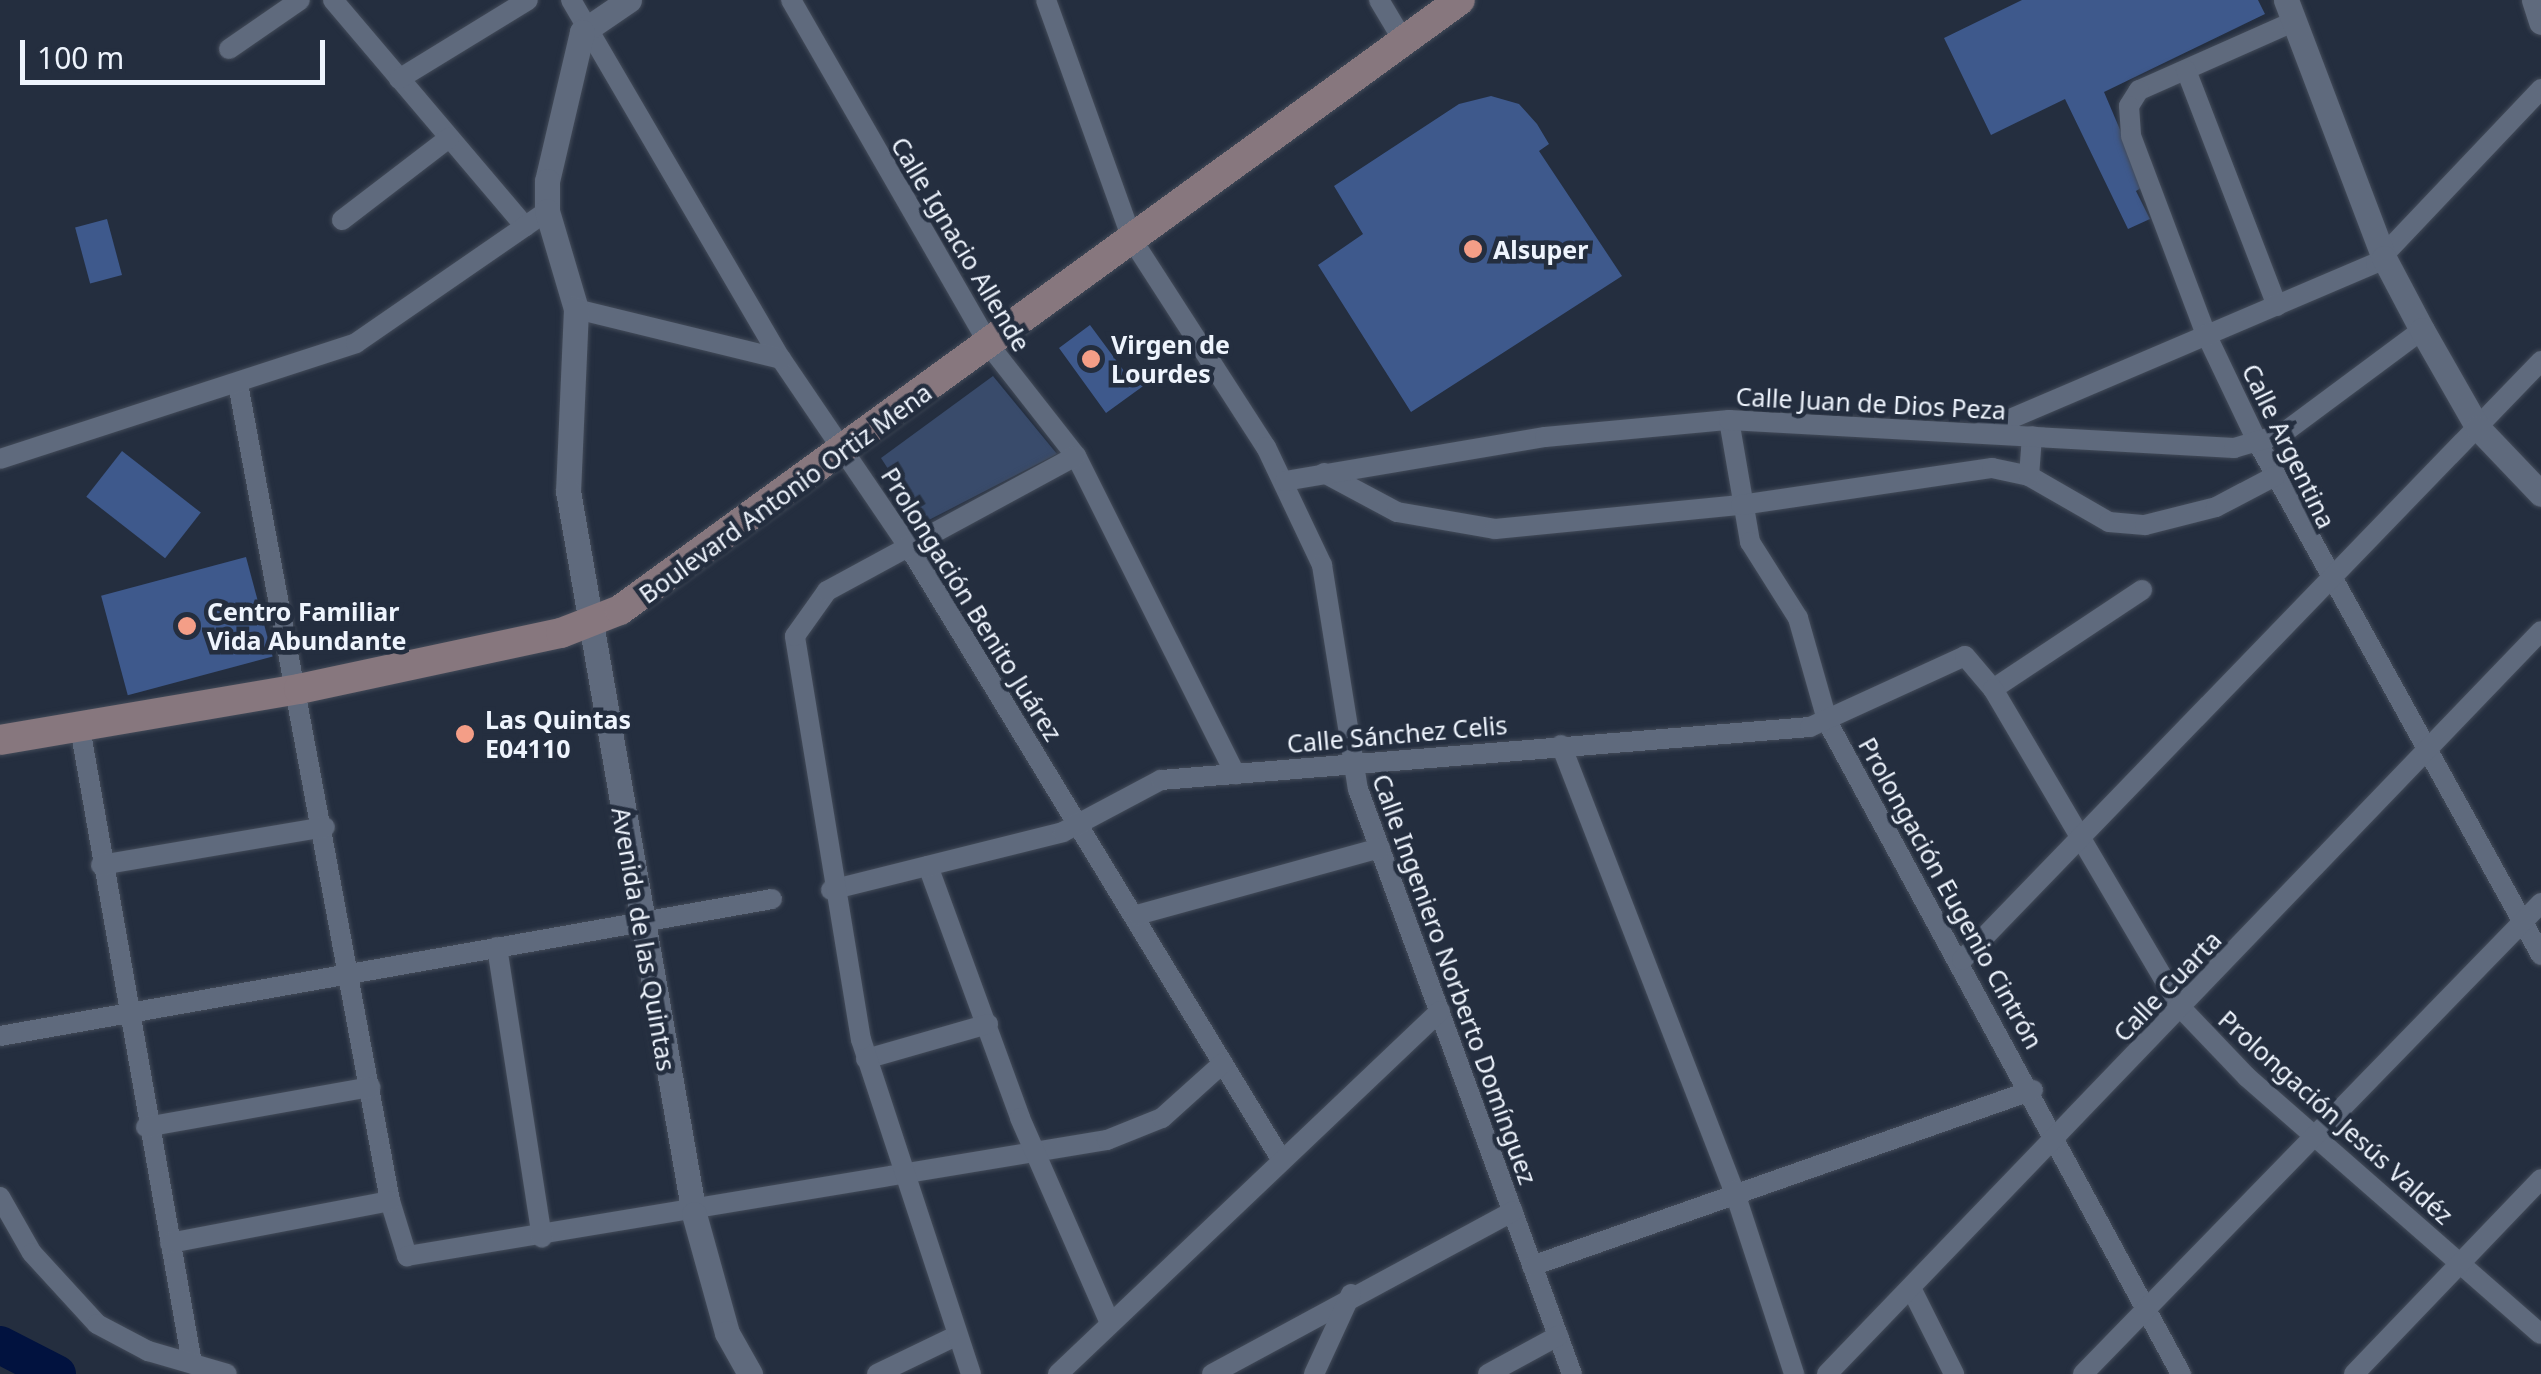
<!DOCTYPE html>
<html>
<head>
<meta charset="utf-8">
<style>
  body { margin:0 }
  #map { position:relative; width:2541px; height:1374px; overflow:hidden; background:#242e3f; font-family:"Noto Sans",sans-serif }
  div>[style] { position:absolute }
  .green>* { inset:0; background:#394b6b }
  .river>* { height:38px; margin:-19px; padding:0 19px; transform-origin:19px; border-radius:19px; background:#01123f }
  .building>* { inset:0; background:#3e598c; transform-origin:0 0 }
  .roads { filter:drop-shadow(0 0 2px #434b59) drop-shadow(0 0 2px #434b59) }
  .minor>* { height:20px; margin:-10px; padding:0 10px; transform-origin:10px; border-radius:10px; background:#5f6a7d }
  .tertiary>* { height:25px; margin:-12.5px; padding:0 12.5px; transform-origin:12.5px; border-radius:12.5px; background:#5f6a7d }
  .secondary>* { height:30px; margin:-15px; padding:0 15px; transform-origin:15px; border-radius:15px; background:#87777e }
  .dots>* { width:28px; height:28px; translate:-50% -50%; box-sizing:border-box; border:5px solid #242e3f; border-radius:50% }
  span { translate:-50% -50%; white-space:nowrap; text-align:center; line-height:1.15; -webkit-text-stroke:9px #242e3f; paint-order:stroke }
  .street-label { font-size:25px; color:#eef4fd }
  .poi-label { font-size:25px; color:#eef4fd; font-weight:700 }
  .left { translate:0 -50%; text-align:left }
  .scale { position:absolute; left:20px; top:40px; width:305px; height:45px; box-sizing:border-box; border:5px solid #eef4fd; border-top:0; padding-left:12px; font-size:30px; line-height:35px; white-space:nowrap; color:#eef4fd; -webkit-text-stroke:8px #242e3f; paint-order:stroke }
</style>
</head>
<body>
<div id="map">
  <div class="green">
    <div style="clip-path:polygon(993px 376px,1057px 454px,923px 523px,881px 458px)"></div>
  </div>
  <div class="river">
    <div style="left:0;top:1345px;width:64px;rotate:27deg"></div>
  </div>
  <div class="building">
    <div style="clip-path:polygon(2022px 0,2258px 0,2265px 14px,2104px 92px,2144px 186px,2136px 191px,2150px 219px,2128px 229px,2065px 99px,1991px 135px,1944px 38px)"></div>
    <div style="clip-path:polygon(1491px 96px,1519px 104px,1537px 124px,1549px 144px,1539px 151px,1622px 276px,1411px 412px,1318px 265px,1363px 234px,1334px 186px,1459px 104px)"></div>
    <div style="left:107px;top:219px;width:58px;height:33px;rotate:75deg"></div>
    <div style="clip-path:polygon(1090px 325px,1127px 375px,1135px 369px,1146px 384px,1106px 413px,1059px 348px)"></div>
    <div style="left:122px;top:451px;width:100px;height:58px;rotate:38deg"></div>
    <div style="left:246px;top:557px;width:103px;height:150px;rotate:75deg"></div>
  </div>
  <div class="roads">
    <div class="minor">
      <div style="left:333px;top:0;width:297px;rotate:49.7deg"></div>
      <div style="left:571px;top:0;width:416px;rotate:59.7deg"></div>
      <div style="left:781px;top:359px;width:227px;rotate:55.8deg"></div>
      <div style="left:909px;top:547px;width:716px;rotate:58.71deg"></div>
      <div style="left:791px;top:0;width:398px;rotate:60.1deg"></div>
      <div style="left:989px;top:345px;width:141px;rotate:51.9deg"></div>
      <div style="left:1076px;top:456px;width:356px;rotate:63.4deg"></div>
      <div style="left:1046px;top:0;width:256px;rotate:70.2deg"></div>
      <div style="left:1133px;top:241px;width:245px;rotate:57.2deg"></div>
      <div style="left:1266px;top:447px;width:131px;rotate:64.6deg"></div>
      <div style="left:1322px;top:565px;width:227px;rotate:80.9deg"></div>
      <div style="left:1358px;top:789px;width:623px;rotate:69.91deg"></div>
      <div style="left:1379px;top:0;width:49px;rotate:59.2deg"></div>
      <div style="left:2295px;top:21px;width:171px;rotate:156.1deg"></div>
      <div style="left:2139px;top:90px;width:19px;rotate:122deg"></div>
      <div style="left:2129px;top:106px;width:30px;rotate:86deg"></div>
      <div style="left:2131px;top:136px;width:212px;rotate:69.3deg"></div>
      <div style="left:2206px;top:334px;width:121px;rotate:64.5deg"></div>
      <div style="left:2258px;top:443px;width:585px;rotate:61.07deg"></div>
      <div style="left:229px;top:49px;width:86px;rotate:-34.6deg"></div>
      <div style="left:2186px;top:70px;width:253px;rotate:68.9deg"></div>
      <div style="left:399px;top:79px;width:151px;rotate:-31.5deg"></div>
      <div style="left:342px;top:220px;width:135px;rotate:-37.5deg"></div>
      <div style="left:576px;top:309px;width:211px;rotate:13.7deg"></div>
      <div style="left:238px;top:384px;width:831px;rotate:79.46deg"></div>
      <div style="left:390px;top:1201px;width:58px;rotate:72.8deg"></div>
      <div style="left:407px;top:1256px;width:710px;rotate:-9.41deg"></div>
      <div style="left:1107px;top:1140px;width:59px;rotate:-21.8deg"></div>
      <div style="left:1162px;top:1118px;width:82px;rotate:-42deg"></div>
      <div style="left:1729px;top:420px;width:124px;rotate:80.2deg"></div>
      <div style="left:1750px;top:542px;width:90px;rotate:57.7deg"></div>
      <div style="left:1798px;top:618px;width:109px;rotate:74.1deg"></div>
      <div style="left:1828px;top:723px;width:741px;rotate:61.53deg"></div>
      <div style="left:1982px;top:431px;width:428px;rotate:-23.1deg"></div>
      <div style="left:2376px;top:263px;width:240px;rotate:-46.5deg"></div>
      <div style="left:0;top:459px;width:374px;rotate:-18deg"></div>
      <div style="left:356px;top:343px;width:232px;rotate:-34.6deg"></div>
      <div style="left:1324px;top:473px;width:83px;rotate:28.1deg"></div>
      <div style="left:1397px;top:512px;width:99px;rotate:9.8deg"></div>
      <div style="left:1495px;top:529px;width:247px;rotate:-5.6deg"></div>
      <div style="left:1741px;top:505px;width:254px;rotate:-8.4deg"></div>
      <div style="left:1992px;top:468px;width:38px;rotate:12deg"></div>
      <div style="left:2029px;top:476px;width:92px;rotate:29.9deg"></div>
      <div style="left:2109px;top:522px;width:36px;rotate:5deg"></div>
      <div style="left:2145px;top:525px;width:73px;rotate:-14.2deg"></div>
      <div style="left:2216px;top:507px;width:67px;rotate:-27.7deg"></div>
      <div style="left:2029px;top:476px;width:40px;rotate:-85.7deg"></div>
      <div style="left:1285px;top:481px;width:264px;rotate:-9.6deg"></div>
      <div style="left:1545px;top:437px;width:185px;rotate:-5.3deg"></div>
      <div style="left:1729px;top:420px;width:506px;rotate:3.17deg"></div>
      <div style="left:2234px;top:448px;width:50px;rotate:-16.3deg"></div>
      <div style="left:2282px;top:434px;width:174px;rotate:-36.6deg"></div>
      <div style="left:1993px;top:689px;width:179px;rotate:-33.6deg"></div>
      <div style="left:80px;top:728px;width:645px;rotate:80deg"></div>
      <div style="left:1561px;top:745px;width:477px;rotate:68.8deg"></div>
      <div style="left:1734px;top:1190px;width:194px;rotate:71.9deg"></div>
      <div style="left:101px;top:865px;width:227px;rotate:-9.6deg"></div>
      <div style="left:928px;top:866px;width:268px;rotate:69.9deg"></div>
      <div style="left:1020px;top:1118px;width:224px;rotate:66.3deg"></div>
      <div style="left:831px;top:890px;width:239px;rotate:-14deg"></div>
      <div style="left:1063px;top:832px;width:111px;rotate:-28deg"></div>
      <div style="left:1161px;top:780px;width:651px;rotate:-4.67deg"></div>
      <div style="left:1810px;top:727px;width:170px;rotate:-24.6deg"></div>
      <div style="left:1965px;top:656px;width:43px;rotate:49.7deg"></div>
      <div style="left:1993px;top:689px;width:370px;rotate:59.5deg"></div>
      <div style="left:2181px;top:1008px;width:95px;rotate:46.3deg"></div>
      <div style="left:2247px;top:1077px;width:390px;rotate:41.2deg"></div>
      <div style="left:1137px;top:915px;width:252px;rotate:-15.4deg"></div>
      <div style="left:497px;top:947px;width:294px;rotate:81.2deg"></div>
      <div style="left:1962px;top:960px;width:833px;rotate:-45.97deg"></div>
      <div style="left:0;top:1036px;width:784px;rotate:-10.06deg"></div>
      <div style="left:866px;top:1059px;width:127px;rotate:-16deg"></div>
      <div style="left:146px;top:1127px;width:228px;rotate:-10.1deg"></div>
      <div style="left:0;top:1197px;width:64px;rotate:60.3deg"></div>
      <div style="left:32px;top:1253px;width:96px;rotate:47.5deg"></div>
      <div style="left:97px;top:1324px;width:58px;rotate:27.9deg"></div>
      <div style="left:148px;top:1351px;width:82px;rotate:16.2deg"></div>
      <div style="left:170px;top:1243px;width:224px;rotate:-10.8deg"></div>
      <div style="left:1532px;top:1266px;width:531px;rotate:-19.36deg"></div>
      <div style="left:1912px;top:1290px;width:94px;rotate:63.4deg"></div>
      <div style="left:877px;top:1374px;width:88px;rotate:-25.7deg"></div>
      <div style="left:971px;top:1374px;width:352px;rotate:-108.2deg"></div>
      <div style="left:861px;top:1040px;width:409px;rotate:-99.3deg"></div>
      <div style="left:795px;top:636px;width:55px;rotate:-54.6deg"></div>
      <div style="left:827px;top:591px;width:283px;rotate:-28.5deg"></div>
      <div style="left:1058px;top:1374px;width:527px;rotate:-43.54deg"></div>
      <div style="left:1212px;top:1374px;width:342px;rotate:-28.4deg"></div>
      <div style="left:1314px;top:1374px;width:88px;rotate:-65.2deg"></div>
      <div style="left:1488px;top:1374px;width:80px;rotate:-28.5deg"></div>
      <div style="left:1827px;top:1374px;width:1030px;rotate:-46.14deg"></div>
      <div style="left:2083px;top:1374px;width:657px;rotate:-45.8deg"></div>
      <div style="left:2354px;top:1374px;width:270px;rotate:-46.2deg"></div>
    </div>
    <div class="tertiary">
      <div style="left:629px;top:0;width:57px;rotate:145.8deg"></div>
      <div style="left:582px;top:32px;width:153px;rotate:103.2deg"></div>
      <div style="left:547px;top:181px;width:30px;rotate:90deg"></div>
      <div style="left:547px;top:211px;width:102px;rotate:73.5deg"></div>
      <div style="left:576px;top:309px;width:182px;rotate:92.5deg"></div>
      <div style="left:568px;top:491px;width:734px;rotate:80.11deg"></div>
      <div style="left:694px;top:1214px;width:123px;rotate:74.5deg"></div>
      <div style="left:727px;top:1333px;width:47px;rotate:60.7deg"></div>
      <div style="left:2286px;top:0;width:276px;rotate:69.2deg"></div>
      <div style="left:2384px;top:258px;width:81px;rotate:62.2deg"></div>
      <div style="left:2422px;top:330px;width:113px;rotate:60.3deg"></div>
      <div style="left:2478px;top:428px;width:91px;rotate:46.3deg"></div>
      <div style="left:2534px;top:0;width:23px;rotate:72deg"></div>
    </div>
    <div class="secondary">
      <div style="left:0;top:740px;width:303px;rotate:-9.7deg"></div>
      <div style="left:299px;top:689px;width:268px;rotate:-12.1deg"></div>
      <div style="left:561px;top:633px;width:63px;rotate:-21.3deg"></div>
      <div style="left:620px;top:610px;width:1038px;rotate:-35.99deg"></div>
    </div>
  </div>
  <div class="dots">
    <div style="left:1473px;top:249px;background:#f49e87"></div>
    <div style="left:1091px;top:359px;background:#f49e87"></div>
    <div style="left:187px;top:626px;background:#f49e87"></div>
    <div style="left:465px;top:734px;background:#f49e87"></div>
  </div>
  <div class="street-label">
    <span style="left:961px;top:244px;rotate:59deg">Calle Ignacio Allende</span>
    <span style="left:1871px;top:403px;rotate:3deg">Calle Juan de Dios Peza</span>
    <span style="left:2289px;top:446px;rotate:64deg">Calle Argentina</span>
    <span style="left:785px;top:493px;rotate:-36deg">Boulevard Antonio Ortiz Mena</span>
    <span style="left:972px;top:604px;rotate:58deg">Prolongación Benito Juárez</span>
    <span style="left:1397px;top:734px;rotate:-5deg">Calle Sánchez Celis</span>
    <span style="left:1951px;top:893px;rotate:61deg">Prolongación Eugenio Cintrón</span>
    <span style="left:644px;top:939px;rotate:80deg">Avenida de las Quintas</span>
    <span style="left:1455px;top:979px;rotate:70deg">Calle Ingeniero Norberto Domínguez</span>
    <span style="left:2167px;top:986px;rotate:-46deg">Calle Cuarta</span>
    <span style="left:2336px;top:1117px;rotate:42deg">Prolongación Jesús Valdéz</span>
  </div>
  <div class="poi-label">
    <span class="left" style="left:1493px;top:249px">Alsuper</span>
    <span class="left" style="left:1111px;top:359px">Virgen de<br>Lourdes</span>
    <span class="left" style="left:207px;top:626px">Centro Familiar<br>Vida Abundante</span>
    <span class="left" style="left:485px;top:734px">Las Quintas<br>E04110</span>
  </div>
  <div class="scale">100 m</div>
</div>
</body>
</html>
